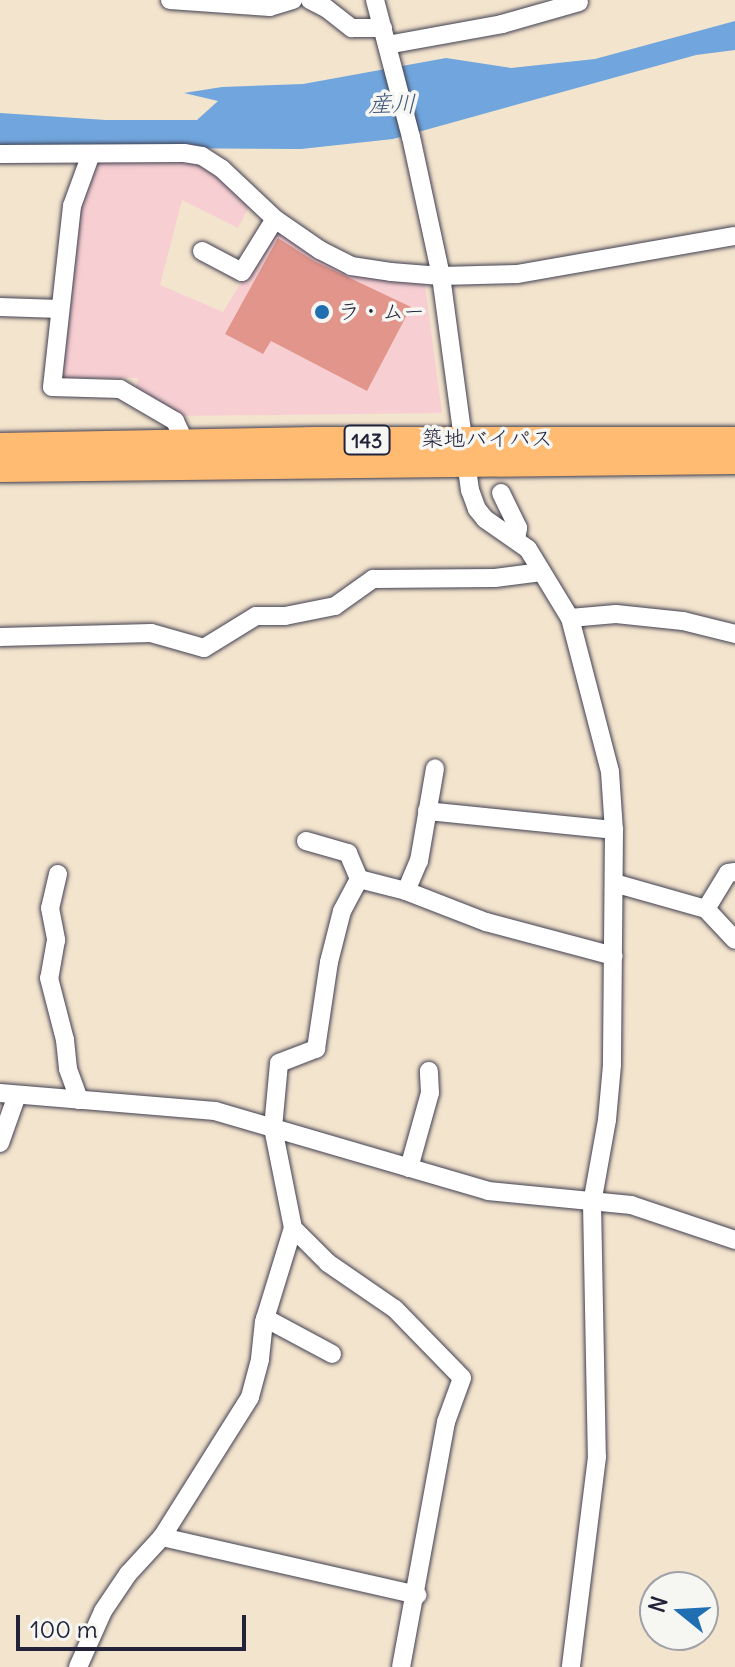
<!DOCTYPE html>
<html>
<head>
<meta charset="utf-8">
<style>
  body { margin:0 }
  #map { position:relative; width:735px; height:1667px; overflow:hidden; background:#f3e4cd; font-family:Delius,"Klee One",sans-serif }
  div>[style] { position:absolute }
  .built>* { inset:0; background:#f7cfd2 }
  .water>* { inset:0; background:#70a6dd }
  .building>* { inset:0; background:#e1958b }
  .roads { filter:drop-shadow(0 0 2px #413f51) drop-shadow(0 0 2px #413f51) }
  .minor>* { height:18px; margin:-9px; padding:0 9px; transform-origin:9px; border-radius:9px; background:#fff }
  .highway>* { height:26px; margin:-13px; padding:0 13px; transform-origin:13px; border-radius:13px; background:#febb71 }
  .dots>* { width:22px; height:22px; translate:-50% -50%; box-sizing:border-box; border:4px solid #f6f6f2; border-radius:50% }
  span { translate:-50% -50%; white-space:nowrap; text-align:center; line-height:1.15; -webkit-text-stroke:7px #f6f6f2; paint-order:stroke }
  .shield-label span { padding:2px 6px; background:#f6f6f2; border:2px solid; border-radius:6px; -webkit-text-stroke-width:0 }
  .shield-label { font-size:20px; color:#22223b; font-weight:700 }
  .poi-label { font-size:22px; color:#22223b }
  .left { translate:0 -50%; text-align:left }
  .street-label { font-size:22px; color:#22223b }
  .water-label { font-size:24px; color:#41577c; font-style:italic }
  .north { position:absolute; left:639px; top:1571px; width:80px; height:80px; box-sizing:border-box; background:#f6f6f2; border:2px solid #a1a1a9; border-radius:50%; rotate:288deg; font-size:22px; font-weight:700; line-height:32px; text-align:center; color:#22223b }
  .north::after { content:''; display:block; margin:auto; width:28px; height:36px; background:#1f6fb2; clip-path:polygon(50% 0,100% 100%,50% 72%,0 100%) }
  .scale { position:absolute; left:16px; top:1615px; width:230px; height:36px; box-sizing:border-box; border:4px solid #22223b; border-top:0; padding-left:10px; font-size:24px; line-height:28px; white-space:nowrap; color:#22223b; -webkit-text-stroke:6px #f6f6f2; paint-order:stroke }
</style>
</head>
<body>
<div id="map">
  <div class="built">
    <div style="clip-path:polygon(96px 158px,199px 161px,251px 203px,238px 228px,182px 200px,160px 285px,223px 312px,275px 227px,390px 278px,425px 285px,442px 413px,179px 416px,135px 391px,138px 378px,62px 378px,79px 207px)"></div>
  </div>
  <div class="water">
    <div style="clip-path:polygon(735px 21px,735px 50px,696px 55px,393px 139px,301px 149px,0 147px,0 113px,106px 120px,197px 120px,218px 101px,184px 93px,222px 87px,303px 84px,446px 58px,511px 68px,595px 59px)"></div>
  </div>
  <div class="building">
    <div style="clip-path:polygon(278px 238px,314px 261px,411px 307px,367px 391px,271px 341px,263px 354px,225px 334px)"></div>
  </div>
  <div class="roads">
    <div class="minor">
      <div style="left:170px;top:0;width:100px;rotate:4deg"></div>
      <div style="left:270px;top:7px;width:24px;rotate:-17deg"></div>
      <div style="left:310px;top:0;width:18px;rotate:27deg"></div>
      <div style="left:326px;top:8px;width:33px;rotate:38deg"></div>
      <div style="left:352px;top:28px;width:31px"></div>
      <div style="left:375px;top:0;width:142px;rotate:75.3deg"></div>
      <div style="left:411px;top:137px;width:142px;rotate:77.8deg"></div>
      <div style="left:441px;top:276px;width:216px;rotate:82.3deg"></div>
      <div style="left:470px;top:490px;width:20px;rotate:70deg"></div>
      <div style="left:477px;top:509px;width:13px;rotate:51deg"></div>
      <div style="left:485px;top:519px;width:52px;rotate:34.9deg"></div>
      <div style="left:528px;top:549px;width:81px;rotate:58.7deg"></div>
      <div style="left:570px;top:618px;width:159px;rotate:75.4deg"></div>
      <div style="left:610px;top:772px;width:58px;rotate:86.1deg"></div>
      <div style="left:614px;top:830px;width:235px;rotate:90.5deg"></div>
      <div style="left:612px;top:1065px;width:55px;rotate:95.2deg"></div>
      <div style="left:607px;top:1120px;width:84px;rotate:100.2deg"></div>
      <div style="left:592px;top:1203px;width:254px;rotate:88.9deg"></div>
      <div style="left:597px;top:1457px;width:212px;rotate:97.1deg"></div>
      <div style="left:387px;top:45px;width:117px;rotate:-10.3deg"></div>
      <div style="left:502px;top:24px;width:80px;rotate:-15.9deg"></div>
      <div style="left:0;top:154px;width:184px;rotate:-0.3deg"></div>
      <div style="left:184px;top:153px;width:18px;rotate:9deg"></div>
      <div style="left:202px;top:156px;width:24px;rotate:33deg"></div>
      <div style="left:222px;top:169px;width:73px;rotate:43.3deg"></div>
      <div style="left:275px;top:219px;width:55px;rotate:34.6deg"></div>
      <div style="left:320px;top:250px;width:35px;rotate:27deg"></div>
      <div style="left:351px;top:266px;width:40px;rotate:8.5deg"></div>
      <div style="left:391px;top:272px;width:50px;rotate:4.6deg"></div>
      <div style="left:441px;top:276px;width:76px;rotate:-1.5deg"></div>
      <div style="left:517px;top:274px;width:221px;rotate:-9.9deg"></div>
      <div style="left:91px;top:154px;width:55px;rotate:110.1deg"></div>
      <div style="left:72px;top:206px;width:182px;rotate:96.3deg"></div>
      <div style="left:52px;top:387px;width:68px;rotate:1.7deg"></div>
      <div style="left:120px;top:389px;width:64px;rotate:30.2deg"></div>
      <div style="left:175px;top:421px;width:23px;rotate:65deg"></div>
      <div style="left:202px;top:251px;width:45px;rotate:27.7deg"></div>
      <div style="left:242px;top:272px;width:62px;rotate:-58.1deg"></div>
      <div style="left:0;top:307px;width:60px;rotate:1.9deg"></div>
      <div style="left:501px;top:493px;width:39px;rotate:64deg"></div>
      <div style="left:518px;top:528px;width:11px;rotate:100deg"></div>
      <div style="left:570px;top:618px;width:46px;rotate:-5deg"></div>
      <div style="left:616px;top:614px;width:67px;rotate:6deg"></div>
      <div style="left:683px;top:621px;width:54px;rotate:14deg"></div>
      <div style="left:0;top:637px;width:151px;rotate:-1.5deg"></div>
      <div style="left:151px;top:633px;width:55px;rotate:15.8deg"></div>
      <div style="left:204px;top:648px;width:61px;rotate:-31.6deg"></div>
      <div style="left:256px;top:616px;width:29px"></div>
      <div style="left:285px;top:616px;width:51px;rotate:-11.3deg"></div>
      <div style="left:335px;top:606px;width:47px;rotate:-35.4deg"></div>
      <div style="left:373px;top:579px;width:122px;rotate:-0.5deg"></div>
      <div style="left:495px;top:578px;width:47px;rotate:-7.3deg"></div>
      <div style="left:427px;top:811px;width:188px;rotate:5.8deg"></div>
      <div style="left:306px;top:841px;width:44px;rotate:15.9deg"></div>
      <div style="left:348px;top:853px;width:28px;rotate:67deg"></div>
      <div style="left:359px;top:879px;width:49px;rotate:14.3deg"></div>
      <div style="left:406px;top:891px;width:86px;rotate:21.2deg"></div>
      <div style="left:486px;top:922px;width:132px;rotate:14.9deg"></div>
      <div style="left:58px;top:874px;width:35px;rotate:103deg"></div>
      <div style="left:50px;top:908px;width:33px;rotate:79deg"></div>
      <div style="left:56px;top:940px;width:39px;rotate:100deg"></div>
      <div style="left:49px;top:978px;width:64px;rotate:75.5deg"></div>
      <div style="left:65px;top:1040px;width:29px;rotate:84deg"></div>
      <div style="left:68px;top:1069px;width:33px;rotate:70deg"></div>
      <div style="left:614px;top:883px;width:96px;rotate:15.8deg"></div>
      <div style="left:706px;top:909px;width:42px;rotate:46.9deg"></div>
      <div style="left:406px;top:891px;width:33px;rotate:-67deg"></div>
      <div style="left:419px;top:861px;width:94px;rotate:-80.2deg"></div>
      <div style="left:706px;top:909px;width:42px;rotate:-58.6deg"></div>
      <div style="left:728px;top:873px;width:7px;rotate:-8deg"></div>
      <div style="left:0;top:1093px;width:216px;rotate:4.8deg"></div>
      <div style="left:215px;top:1111px;width:284px;rotate:16.3deg"></div>
      <div style="left:488px;top:1191px;width:144px;rotate:5.6deg"></div>
      <div style="left:631px;top:1205px;width:110px;rotate:18.6deg"></div>
      <div style="left:0;top:1143px;width:51px;rotate:-70.5deg"></div>
      <div style="left:409px;top:1168px;width:78px;rotate:-74.4deg"></div>
      <div style="left:430px;top:1093px;width:22px;rotate:-93deg"></div>
      <div style="left:293px;top:1228px;width:49px;rotate:45deg"></div>
      <div style="left:328px;top:1263px;width:81px;rotate:34.5deg"></div>
      <div style="left:395px;top:1309px;width:96px;rotate:45.8deg"></div>
      <div style="left:462px;top:1378px;width:47px;rotate:110deg"></div>
      <div style="left:446px;top:1422px;width:249px;rotate:100.4deg"></div>
      <div style="left:265px;top:1318px;width:76px;rotate:28.2deg"></div>
      <div style="left:162px;top:1537px;width:262px;rotate:12.8deg"></div>
      <div style="left:78px;top:1667px;width:61px;rotate:-65.9deg"></div>
      <div style="left:103px;top:1611px;width:45px;rotate:-56deg"></div>
      <div style="left:128px;top:1574px;width:50px;rotate:-47.4deg"></div>
      <div style="left:162px;top:1537px;width:165px;rotate:-57.8deg"></div>
      <div style="left:250px;top:1397px;width:39px;rotate:-75deg"></div>
      <div style="left:260px;top:1359px;width:37px;rotate:-84deg"></div>
      <div style="left:264px;top:1322px;width:98px;rotate:-72.9deg"></div>
      <div style="left:293px;top:1228px;width:102px;rotate:-101.3deg"></div>
      <div style="left:273px;top:1128px;width:65px;rotate:-84.7deg"></div>
      <div style="left:279px;top:1063px;width:40px;rotate:-21deg"></div>
      <div style="left:316px;top:1049px;width:88px;rotate:-81.5deg"></div>
      <div style="left:329px;top:962px;width:53px;rotate:-75.7deg"></div>
      <div style="left:342px;top:911px;width:36px;rotate:-62deg"></div>
    </div>
    <div class="highway">
      <div style="left:0;top:446px;width:316px;rotate:-1.1deg"></div>
      <div style="left:316px;top:440px;width:419px"></div>
      <div style="left:0;top:469px;width:735px;rotate:-0.62deg"></div>
    </div>
  </div>
  <div class="dots">
    <div style="left:322px;top:312px;background:#1f6fb2"></div>
  </div>
  <div class="shield-label">
    <span style="left:367px;top:440px">143</span>
  </div>
  <div class="poi-label">
    <span class="left" style="left:338px;top:312px">ラ・ムー</span>
  </div>
  <div class="street-label">
    <span style="left:487px;top:439px">築地バイパス</span>
  </div>
  <div class="water-label">
    <span style="left:392px;top:104px">産川</span>
  </div>
  <div class="north">N</div>
  <div class="scale">100 m</div>
</div>
</body>
</html>
